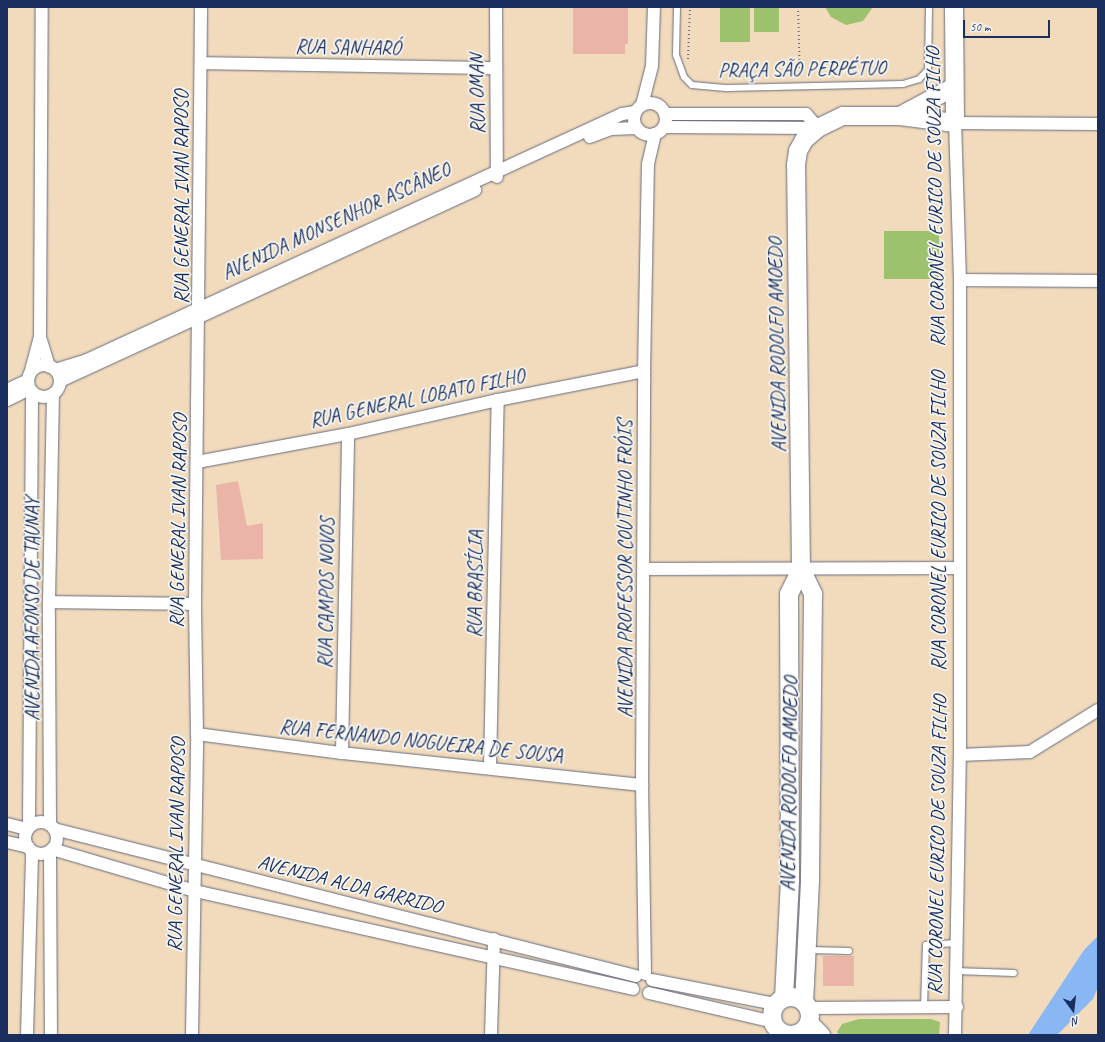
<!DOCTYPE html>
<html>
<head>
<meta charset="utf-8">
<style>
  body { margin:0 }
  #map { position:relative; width:1105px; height:1042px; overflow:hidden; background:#f2dbbc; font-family:Caveat,sans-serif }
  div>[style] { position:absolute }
  .green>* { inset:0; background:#9cc26e; transform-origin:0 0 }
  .water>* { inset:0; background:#88b7f3 }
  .building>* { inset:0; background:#eab4a8; transform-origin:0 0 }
  .path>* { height:2px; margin-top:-1px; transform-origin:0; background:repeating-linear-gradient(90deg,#666b7f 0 1px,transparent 0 4px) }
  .roads { filter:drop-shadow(0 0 1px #666b7f) drop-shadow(0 0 1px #666b7f) }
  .lane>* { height:6px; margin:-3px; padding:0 3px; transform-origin:3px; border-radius:3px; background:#fff }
  .street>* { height:12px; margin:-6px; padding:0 6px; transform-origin:6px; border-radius:6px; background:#fff }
  .street>.ring { margin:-6px; padding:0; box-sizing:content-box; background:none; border:12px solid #fff; border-radius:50% }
  .secondary>* { height:18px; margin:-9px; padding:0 9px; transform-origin:9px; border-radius:9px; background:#fff }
  .secondary>.ring { margin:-9px; padding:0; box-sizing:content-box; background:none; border:18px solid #fff; border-radius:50% }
  span { translate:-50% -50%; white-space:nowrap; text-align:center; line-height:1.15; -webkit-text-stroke:3.5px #f6f6f2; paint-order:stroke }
  .street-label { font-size:20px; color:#1b2f5e }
  .frame { position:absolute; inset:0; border:8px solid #1b2f5e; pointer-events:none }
  .north { position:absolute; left:1053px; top:990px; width:40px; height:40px; -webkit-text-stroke:3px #f6f6f2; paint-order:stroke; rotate:165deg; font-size:11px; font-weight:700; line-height:16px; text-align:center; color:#1b2f5e }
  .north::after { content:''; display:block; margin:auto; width:14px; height:18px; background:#1b2f5e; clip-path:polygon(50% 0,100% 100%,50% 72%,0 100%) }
  .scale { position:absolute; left:963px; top:20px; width:87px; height:18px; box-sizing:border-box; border:2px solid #1b2f5e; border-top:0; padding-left:5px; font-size:12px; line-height:14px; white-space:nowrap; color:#1b2f5e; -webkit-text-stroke:3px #f6f6f2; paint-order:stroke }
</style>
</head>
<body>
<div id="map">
  <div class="green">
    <div style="left:720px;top:7px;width:30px;height:35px"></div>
    <div style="left:754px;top:7px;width:25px;height:25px"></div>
    <div style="clip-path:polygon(825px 7px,873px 7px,863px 21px,846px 25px,831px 17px)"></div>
    <div style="left:884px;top:231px;width:55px;height:48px"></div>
    <div style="clip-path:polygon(859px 1019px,931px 1019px,940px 1022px,939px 1035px,839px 1035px,837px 1032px,842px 1024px)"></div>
  </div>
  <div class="water">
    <div style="clip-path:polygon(1098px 936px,1098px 987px,1093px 999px,1057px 1035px,1028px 1035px,1084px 950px)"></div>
  </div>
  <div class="building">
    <div style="clip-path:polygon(573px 7px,628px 7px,628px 44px,625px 44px,625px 54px,573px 54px)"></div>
    <div style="clip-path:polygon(238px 481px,247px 526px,263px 523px,263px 559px,221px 560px,216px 485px)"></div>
    <div style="left:823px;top:956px;width:31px;height:30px"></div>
  </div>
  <div class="path">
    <div style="left:798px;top:7px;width:71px;rotate:88.4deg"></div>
    <div style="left:688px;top:59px;width:52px;rotate:-87.8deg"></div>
  </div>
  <div class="roads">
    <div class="lane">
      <div style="left:677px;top:7px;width:48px;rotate:91.2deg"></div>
      <div style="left:676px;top:55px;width:23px;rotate:70deg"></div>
      <div style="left:684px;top:77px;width:11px;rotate:45deg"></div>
      <div style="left:692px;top:85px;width:36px;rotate:5deg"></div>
      <div style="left:728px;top:88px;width:175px;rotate:-1.3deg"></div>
      <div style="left:903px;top:84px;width:17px;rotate:-17deg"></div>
      <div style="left:919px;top:79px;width:13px;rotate:-45deg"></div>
      <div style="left:928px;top:70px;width:63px;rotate:-89.1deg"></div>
      <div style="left:809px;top:950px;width:40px;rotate:1.4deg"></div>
      <div style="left:955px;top:971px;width:59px;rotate:1.9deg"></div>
      <div style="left:924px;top:1007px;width:62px;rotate:-88.2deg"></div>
      <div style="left:926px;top:945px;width:30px;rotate:-4deg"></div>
    </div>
    <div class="street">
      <div style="left:496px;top:7px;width:170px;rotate:89.7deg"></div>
      <div style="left:201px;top:63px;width:294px;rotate:1deg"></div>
      <div class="ring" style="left:634px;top:103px;width:20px;height:20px"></div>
      <div style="left:642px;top:105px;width:40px;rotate:-75.6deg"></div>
      <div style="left:652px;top:66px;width:59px;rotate:-88.1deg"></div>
      <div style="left:665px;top:114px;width:141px"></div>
      <div style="left:806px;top:114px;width:18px;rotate:49deg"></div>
      <div style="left:664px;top:127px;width:154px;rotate:0.4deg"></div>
      <div style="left:590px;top:137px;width:22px;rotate:-21deg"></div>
      <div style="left:611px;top:129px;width:26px;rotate:-2deg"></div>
      <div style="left:960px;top:280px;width:138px;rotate:0.4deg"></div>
      <div style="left:40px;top:337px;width:31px;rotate:73deg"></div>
      <div class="ring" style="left:28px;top:365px;width:20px;height:20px"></div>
      <div style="left:55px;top:370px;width:34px;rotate:-17deg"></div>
      <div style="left:87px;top:360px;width:589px;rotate:-24.69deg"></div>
      <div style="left:622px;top:114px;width:13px;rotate:-9deg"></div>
      <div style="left:30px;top:374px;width:38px;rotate:-75deg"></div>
      <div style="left:40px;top:337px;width:330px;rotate:-89.7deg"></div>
      <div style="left:60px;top:381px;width:457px;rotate:-24.7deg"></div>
      <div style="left:7px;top:390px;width:23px;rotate:-25deg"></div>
      <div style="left:7px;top:400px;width:25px;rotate:-26deg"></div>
      <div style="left:197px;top:462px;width:154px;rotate:-10.5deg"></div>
      <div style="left:348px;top:434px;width:154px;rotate:-12.8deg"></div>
      <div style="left:498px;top:400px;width:149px;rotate:-11.2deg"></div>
      <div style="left:645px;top:569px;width:315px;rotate:-0.2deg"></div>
      <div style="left:49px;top:602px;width:146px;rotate:0.8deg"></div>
      <div style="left:197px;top:734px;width:146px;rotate:7.5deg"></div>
      <div style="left:342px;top:753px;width:302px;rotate:6.1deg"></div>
      <div style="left:342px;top:753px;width:319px;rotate:-88.9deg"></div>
      <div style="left:960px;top:755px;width:70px;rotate:-2.5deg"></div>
      <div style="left:1030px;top:752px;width:80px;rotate:-31.7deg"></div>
      <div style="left:490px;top:768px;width:368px;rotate:-88.8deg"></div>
      <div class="ring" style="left:25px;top:822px;width:20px;height:20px"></div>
      <div style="left:7px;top:824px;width:21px;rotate:14deg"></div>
      <div style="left:50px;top:824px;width:222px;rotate:-90.3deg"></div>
      <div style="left:49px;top:602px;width:208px;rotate:-88.9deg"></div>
      <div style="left:29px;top:826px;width:434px;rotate:-89.6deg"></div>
      <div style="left:54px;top:829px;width:600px;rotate:14.18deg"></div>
      <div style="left:7px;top:842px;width:22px;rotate:13deg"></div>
      <div style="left:52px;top:849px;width:149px;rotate:16.4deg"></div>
      <div style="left:195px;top:891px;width:449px;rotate:12.6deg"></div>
      <div style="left:50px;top:851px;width:184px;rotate:89.7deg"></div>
      <div style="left:645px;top:974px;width:189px;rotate:-90.9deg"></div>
      <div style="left:642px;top:785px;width:414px;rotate:-89.7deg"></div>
      <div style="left:644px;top:371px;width:207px;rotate:-88.9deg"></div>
      <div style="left:648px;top:164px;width:31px;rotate:-77deg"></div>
      <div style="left:652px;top:980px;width:126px;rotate:11deg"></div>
      <div style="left:649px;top:993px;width:128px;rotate:13.1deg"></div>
      <div style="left:809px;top:1008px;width:148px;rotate:-0.4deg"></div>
      <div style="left:27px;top:1035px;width:183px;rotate:-88.4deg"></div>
      <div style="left:192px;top:1035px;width:301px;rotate:-89deg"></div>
      <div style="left:197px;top:734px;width:130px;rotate:-90.9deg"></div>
      <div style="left:195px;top:604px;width:597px;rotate:-89.42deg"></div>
      <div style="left:491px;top:1035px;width:96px;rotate:-88.2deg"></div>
      <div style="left:955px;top:1035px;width:280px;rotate:-89deg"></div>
      <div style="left:960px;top:755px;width:475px;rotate:-90deg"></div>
      <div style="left:960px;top:280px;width:157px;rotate:-91.8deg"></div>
      <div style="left:955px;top:123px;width:143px;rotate:0.4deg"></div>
    </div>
    <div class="secondary">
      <div style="left:900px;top:116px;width:61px;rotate:-28.2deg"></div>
      <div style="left:801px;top:569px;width:28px;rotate:64deg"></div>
      <div style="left:813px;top:594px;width:287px;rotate:90.6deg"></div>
      <div style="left:810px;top:881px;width:121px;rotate:92.8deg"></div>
      <div class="ring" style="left:772px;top:997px;width:20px;height:20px"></div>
      <div style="left:784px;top:998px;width:117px;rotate:-87.1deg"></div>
      <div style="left:790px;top:881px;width:287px;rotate:-90.2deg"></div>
      <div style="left:789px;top:594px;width:28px;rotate:-64deg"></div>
      <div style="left:801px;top:569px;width:404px;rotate:-90.7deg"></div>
      <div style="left:796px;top:165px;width:14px;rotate:-82deg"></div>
      <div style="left:798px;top:151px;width:13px;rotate:-61deg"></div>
      <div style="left:804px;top:140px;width:18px;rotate:-41deg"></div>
      <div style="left:818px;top:128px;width:28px;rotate:-26deg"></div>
      <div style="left:843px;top:116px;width:57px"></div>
      <div style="left:900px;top:116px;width:55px;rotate:7.3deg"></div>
      <div style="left:955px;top:123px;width:116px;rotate:-90.5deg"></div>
      <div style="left:809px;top:1023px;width:17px;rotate:45deg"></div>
    </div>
  </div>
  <div class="street-label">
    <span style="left:348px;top:47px;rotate:1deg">RUA SANHARÓ</span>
    <span style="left:802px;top:69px;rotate:-1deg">PRAÇA SÃO PERPÉTUO</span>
    <span style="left:477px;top:94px;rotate:-91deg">RUA OMAN</span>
    <span style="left:181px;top:197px;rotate:-90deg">RUA GENERAL IVAN RAPOSO</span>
    <span style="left:935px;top:197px;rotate:-91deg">RUA CORONEL EURICO DE SOUZA FILHO</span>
    <span style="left:336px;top:221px;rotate:-25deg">AVENIDA MONSENHOR ASCÂNEO</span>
    <span style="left:777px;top:345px;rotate:-91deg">AVENIDA RODOLFO AMOEDO</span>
    <span style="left:417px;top:398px;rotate:-12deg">RUA GENERAL LOBATO FILHO</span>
    <span style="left:178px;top:521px;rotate:-89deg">RUA GENERAL IVAN RAPOSO</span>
    <span style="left:938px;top:521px;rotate:-90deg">RUA CORONEL EURICO DE SOUZA FILHO</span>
    <span style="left:625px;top:569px;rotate:-90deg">AVENIDA PROFESSOR COUTINHO FRÓIS</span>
    <span style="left:475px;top:584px;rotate:-89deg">RUA BRASÍLIA</span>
    <span style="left:326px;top:593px;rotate:-89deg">RUA CAMPOS NOVOS</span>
    <span style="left:32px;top:609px;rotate:-90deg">AVENIDA AFONSO DE TAUNAY</span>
    <span style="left:421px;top:741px;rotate:6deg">RUA FERNANDO NOGUEIRA DE SOUSA</span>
    <span style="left:789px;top:784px;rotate:-89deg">AVENIDA RODOLFO AMOEDO</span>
    <span style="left:176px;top:845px;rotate:-89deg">RUA GENERAL IVAN RAPOSO</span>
    <span style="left:937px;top:845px;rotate:-89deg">RUA CORONEL EURICO DE SOUZA FILHO</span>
    <span style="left:350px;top:884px;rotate:14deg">AVENIDA ALDA GARRIDO</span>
  </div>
  <div class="frame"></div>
  <div class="north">N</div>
  <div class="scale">50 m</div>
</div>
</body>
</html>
